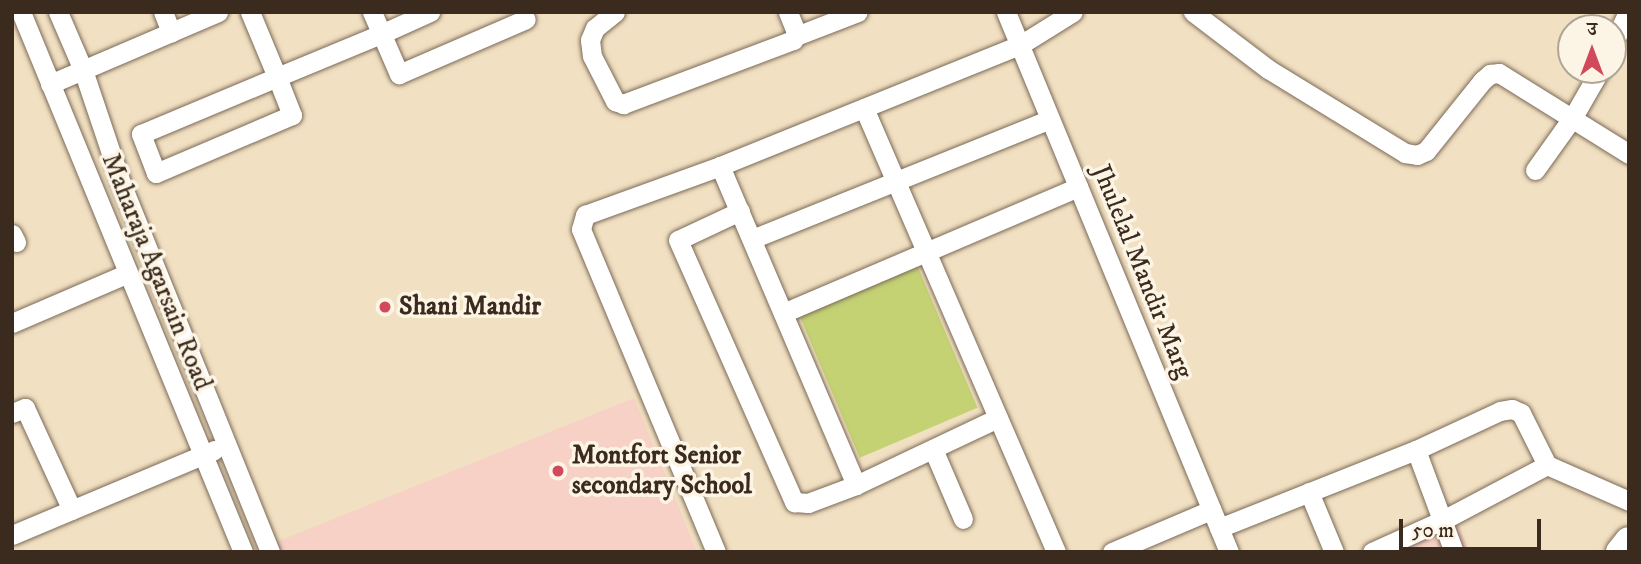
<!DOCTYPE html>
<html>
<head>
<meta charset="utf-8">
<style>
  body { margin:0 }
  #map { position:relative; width:1641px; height:564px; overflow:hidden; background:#f2e0c2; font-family:"IM FELL DW Pica","Noto Serif Devanagari",serif }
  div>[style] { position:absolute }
  .built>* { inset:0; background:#f7d1c6 }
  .green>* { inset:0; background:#c4d274; transform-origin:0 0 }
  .roads { filter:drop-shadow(0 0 2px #7b6a57) drop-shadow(0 0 2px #7b6a57) }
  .street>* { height:19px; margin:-9.5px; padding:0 9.5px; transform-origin:9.5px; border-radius:9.5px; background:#fff }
  .secondary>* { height:28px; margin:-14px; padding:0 14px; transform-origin:14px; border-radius:14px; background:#fff }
  .dots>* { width:19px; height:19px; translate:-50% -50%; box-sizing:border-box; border:4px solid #fcf5e5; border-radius:50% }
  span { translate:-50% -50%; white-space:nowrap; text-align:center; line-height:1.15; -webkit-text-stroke:7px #fcf5e5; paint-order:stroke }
  .street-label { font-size:26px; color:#3b2a1e }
  .poi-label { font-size:26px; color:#3b2a1e; font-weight:700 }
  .left { translate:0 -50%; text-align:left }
  .frame { position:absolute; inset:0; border:14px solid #3b2a1e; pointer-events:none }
  .north { position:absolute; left:1557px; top:14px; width:70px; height:70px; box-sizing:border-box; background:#fcf5e5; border:2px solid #afa495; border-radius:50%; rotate:0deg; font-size:19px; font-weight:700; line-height:28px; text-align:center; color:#3b2a1e }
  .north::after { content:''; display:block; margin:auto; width:24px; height:32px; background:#d1495b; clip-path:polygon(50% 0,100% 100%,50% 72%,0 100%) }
  .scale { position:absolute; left:1399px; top:519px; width:142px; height:32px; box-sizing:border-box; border:4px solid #3b2a1e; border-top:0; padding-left:9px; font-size:21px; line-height:24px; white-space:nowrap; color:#3b2a1e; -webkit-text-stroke:5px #fcf5e5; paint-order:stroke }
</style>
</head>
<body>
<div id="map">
  <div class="built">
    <div style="clip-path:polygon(634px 398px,697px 552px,272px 552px,269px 545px)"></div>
    <div style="clip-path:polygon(1459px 526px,1469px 552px,1396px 552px)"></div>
  </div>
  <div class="green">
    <div style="left:917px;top:265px;width:155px;height:128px;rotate:67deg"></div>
  </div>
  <div class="roads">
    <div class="street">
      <div style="left:21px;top:12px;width:584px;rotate:67.65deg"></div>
      <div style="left:58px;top:12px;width:63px;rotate:66.7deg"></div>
      <div style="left:83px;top:70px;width:119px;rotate:71.4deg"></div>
      <div style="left:121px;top:183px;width:398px;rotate:68deg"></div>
      <div style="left:163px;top:12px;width:22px;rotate:68deg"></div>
      <div style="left:250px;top:12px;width:70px;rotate:67.4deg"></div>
      <div style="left:277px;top:77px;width:41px;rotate:68.5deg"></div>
      <div style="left:292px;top:115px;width:148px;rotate:156.9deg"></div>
      <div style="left:156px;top:173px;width:42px;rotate:-111deg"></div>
      <div style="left:141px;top:134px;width:147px;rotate:-22.7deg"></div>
      <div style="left:277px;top:77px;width:113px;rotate:-22.5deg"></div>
      <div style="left:381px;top:34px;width:54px;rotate:-24.2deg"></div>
      <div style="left:372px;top:12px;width:68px;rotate:66.5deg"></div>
      <div style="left:399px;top:74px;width:138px;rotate:-23.4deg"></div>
      <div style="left:615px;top:12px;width:26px;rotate:141deg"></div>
      <div style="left:595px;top:28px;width:13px;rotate:113deg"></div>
      <div style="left:590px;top:40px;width:16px;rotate:83deg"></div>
      <div style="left:592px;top:56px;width:51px;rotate:62.9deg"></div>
      <div style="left:615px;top:101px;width:9px;rotate:21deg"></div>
      <div style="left:623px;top:104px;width:182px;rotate:-20.6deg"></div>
      <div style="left:793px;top:40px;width:9px;rotate:-69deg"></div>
      <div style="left:796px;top:32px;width:22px;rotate:-112deg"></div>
      <div style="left:1006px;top:12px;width:584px;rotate:67.56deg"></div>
      <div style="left:1193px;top:12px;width:94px;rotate:37.2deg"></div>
      <div style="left:1268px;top:69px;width:161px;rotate:31.5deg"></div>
      <div style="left:1405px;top:153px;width:12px;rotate:9deg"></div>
      <div style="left:1417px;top:155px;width:10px;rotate:-24deg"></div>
      <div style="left:1426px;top:151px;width:90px;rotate:-51.3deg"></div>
      <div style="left:1482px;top:81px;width:11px;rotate:-41deg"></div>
      <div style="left:1490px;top:74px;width:9px;rotate:-6deg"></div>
      <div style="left:1499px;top:73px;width:153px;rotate:31.9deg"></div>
      <div style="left:796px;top:36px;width:66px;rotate:-21.2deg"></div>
      <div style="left:1613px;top:44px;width:35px;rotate:-65deg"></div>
      <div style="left:50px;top:84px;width:183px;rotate:-23.2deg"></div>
      <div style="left:864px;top:108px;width:484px;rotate:66.6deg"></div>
      <div style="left:720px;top:166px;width:347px;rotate:66.9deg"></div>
      <div style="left:1535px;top:170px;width:65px;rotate:-54.4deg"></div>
      <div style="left:1573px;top:117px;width:54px;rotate:-60.1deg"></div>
      <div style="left:740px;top:211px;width:68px;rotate:154.9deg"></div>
      <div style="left:678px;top:240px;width:287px;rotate:66.1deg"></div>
      <div style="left:794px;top:502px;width:14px;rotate:4deg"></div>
      <div style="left:808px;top:503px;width:51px;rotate:-20.6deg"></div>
      <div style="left:856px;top:485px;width:157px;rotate:-25.3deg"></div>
      <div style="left:12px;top:234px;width:9px;rotate:63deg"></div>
      <div style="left:752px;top:239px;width:321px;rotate:-21.9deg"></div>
      <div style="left:783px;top:313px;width:321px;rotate:-23.1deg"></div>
      <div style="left:12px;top:323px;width:126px;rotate:-23.3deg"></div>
      <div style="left:12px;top:413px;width:14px;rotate:-21deg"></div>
      <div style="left:25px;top:408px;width:112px;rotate:65.3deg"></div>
      <div style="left:933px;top:449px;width:76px;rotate:66.8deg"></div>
      <div style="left:1547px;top:465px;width:90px;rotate:23.7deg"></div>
      <div style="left:1309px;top:492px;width:65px;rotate:67.4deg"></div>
      <div style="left:1219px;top:528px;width:212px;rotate:-21.6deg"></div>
      <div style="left:1416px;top:450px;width:109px;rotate:69.6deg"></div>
      <div style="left:12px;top:535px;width:219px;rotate:-22.8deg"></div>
      <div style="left:716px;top:552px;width:350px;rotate:-112.7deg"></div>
      <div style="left:581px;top:229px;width:15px;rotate:-74deg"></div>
      <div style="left:585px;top:215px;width:144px;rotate:-19.9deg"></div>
      <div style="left:720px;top:166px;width:323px;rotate:-22deg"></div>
      <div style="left:1020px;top:45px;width:62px;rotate:-31.9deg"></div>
      <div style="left:1112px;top:552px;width:108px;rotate:-23deg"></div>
      <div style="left:1372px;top:552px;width:78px;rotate:-24.3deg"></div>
      <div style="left:1443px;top:520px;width:118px;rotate:-27.9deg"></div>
      <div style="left:1547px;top:465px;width:58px;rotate:-116.6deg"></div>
      <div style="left:1521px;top:413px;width:10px;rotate:-156deg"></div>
      <div style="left:1512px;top:409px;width:12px;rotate:171deg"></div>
      <div style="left:1500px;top:411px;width:93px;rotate:155.1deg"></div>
    </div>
    <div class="secondary">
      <div style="left:1620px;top:552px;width:14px;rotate:-51deg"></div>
    </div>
  </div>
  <div class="dots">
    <div style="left:385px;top:307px;background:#d1495b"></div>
    <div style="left:558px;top:471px;background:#d1495b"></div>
  </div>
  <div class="street-label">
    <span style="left:156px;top:272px;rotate:68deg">Maharaja Agarsain Road</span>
    <span style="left:1142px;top:272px;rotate:68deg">Jhulelal Mandir Marg</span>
  </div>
  <div class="poi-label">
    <span class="left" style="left:399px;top:307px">Shani Mandir</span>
    <span class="left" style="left:572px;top:471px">Montfort Senior<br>secondary School</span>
  </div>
  <div class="frame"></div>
  <div class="north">उ</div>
  <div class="scale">50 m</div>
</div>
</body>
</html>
